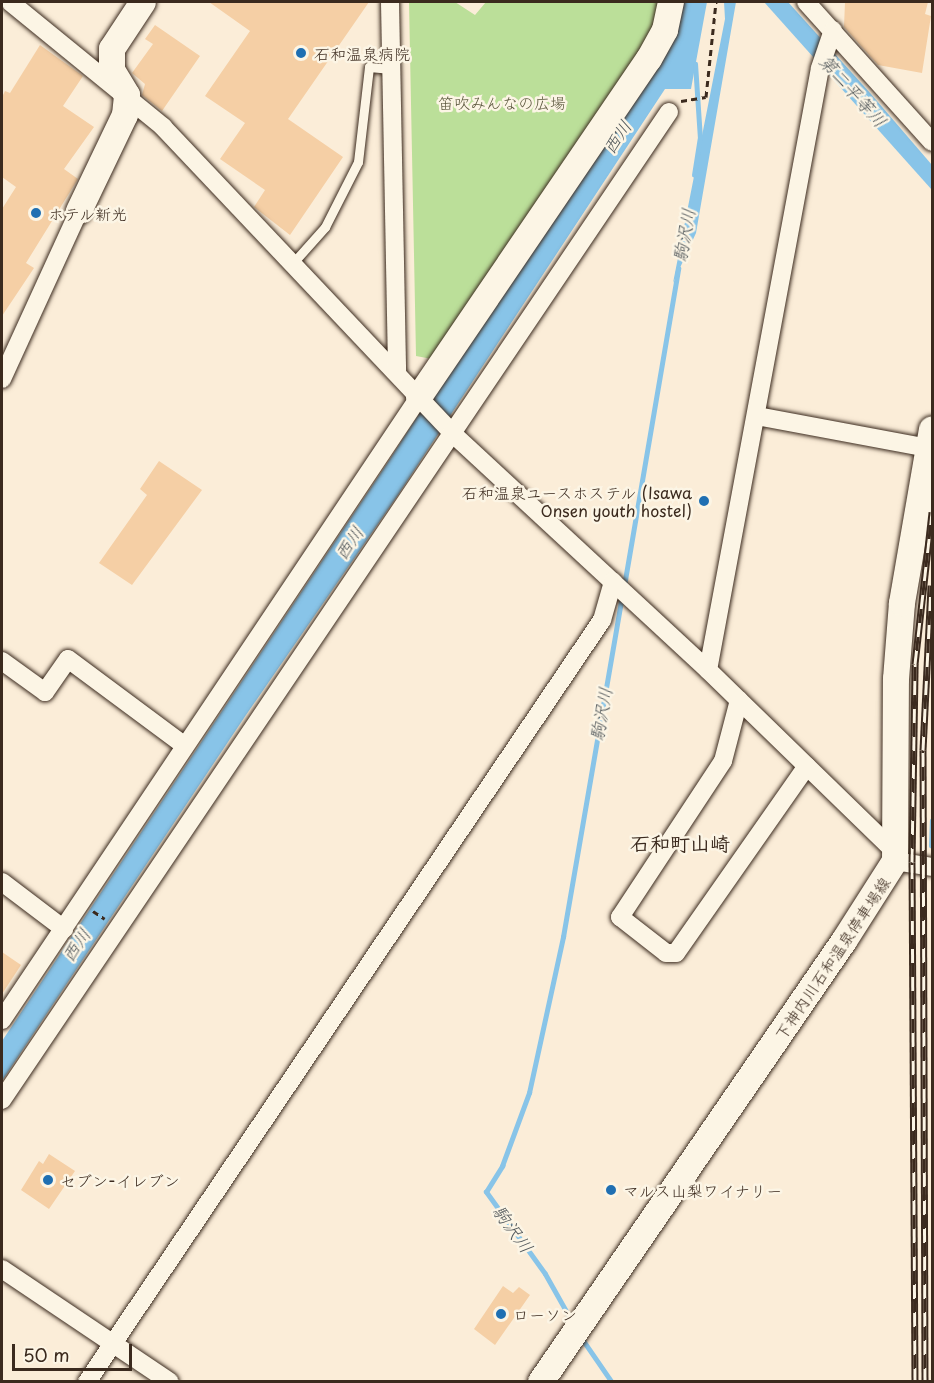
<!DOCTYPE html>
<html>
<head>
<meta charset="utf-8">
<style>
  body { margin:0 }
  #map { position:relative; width:934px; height:1383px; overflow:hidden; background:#fbedd8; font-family:"Playpen Sans","Klee One",sans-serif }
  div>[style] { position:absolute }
  .green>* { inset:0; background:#bbdf99 }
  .water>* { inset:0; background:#88c4e8 }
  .stream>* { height:4.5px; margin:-2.25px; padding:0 2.25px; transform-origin:2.25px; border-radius:2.25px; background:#88c4e8 }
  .building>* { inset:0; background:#f5cfa5 }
  .path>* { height:3px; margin-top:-1.5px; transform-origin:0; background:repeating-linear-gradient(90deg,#3b2a1e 0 6px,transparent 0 10.5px) }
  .roads { filter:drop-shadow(0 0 2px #3b2a1e) drop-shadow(0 0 2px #3b2a1e) }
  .lane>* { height:9px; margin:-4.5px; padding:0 4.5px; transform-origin:4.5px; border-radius:4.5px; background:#fcf5e5 }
  .street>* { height:18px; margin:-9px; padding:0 9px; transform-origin:9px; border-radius:9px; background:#fcf5e5 }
  .secondary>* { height:26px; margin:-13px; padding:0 13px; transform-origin:13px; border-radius:13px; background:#fcf5e5 }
  .rail>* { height:7px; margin-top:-3.5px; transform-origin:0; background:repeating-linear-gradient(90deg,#fcf5e5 0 14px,#3b2a1e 0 28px); box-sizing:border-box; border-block:2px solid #3b2a1e }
  .dots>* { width:16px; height:16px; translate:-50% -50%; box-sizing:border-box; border:3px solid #fcf5e5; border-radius:50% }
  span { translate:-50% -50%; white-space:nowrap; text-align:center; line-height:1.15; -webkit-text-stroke:5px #fcf5e5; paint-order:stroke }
  .poi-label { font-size:16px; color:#3b2a1e }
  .left { translate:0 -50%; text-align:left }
  .right { translate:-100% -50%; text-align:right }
  .park-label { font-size:16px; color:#5b573d }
  .street-label { font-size:16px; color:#3b2a1e }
  .water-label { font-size:18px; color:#52585b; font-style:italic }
  .quarter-label { font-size:20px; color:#3b2a1e; font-weight:700 }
  .frame { position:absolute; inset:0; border:3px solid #3b2a1e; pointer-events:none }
  .scale { position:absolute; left:12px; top:1344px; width:120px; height:27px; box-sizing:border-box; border:3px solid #3b2a1e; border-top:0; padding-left:8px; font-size:18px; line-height:21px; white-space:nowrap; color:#3b2a1e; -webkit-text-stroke:4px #fcf5e5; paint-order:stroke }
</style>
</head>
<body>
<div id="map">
  <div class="green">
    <div style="clip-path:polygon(409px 2px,455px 2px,475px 15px,486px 2px,661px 2px,652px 36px,437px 360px,416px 356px)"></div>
  </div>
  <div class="water">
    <div style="clip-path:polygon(677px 2px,707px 2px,691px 89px,665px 89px,398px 495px,246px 715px,2px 1081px,2px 1041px,388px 462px,548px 214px)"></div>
    <div style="clip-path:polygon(724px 2px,736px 2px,696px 233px,673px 283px,725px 19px)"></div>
    <div style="clip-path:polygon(764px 2px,788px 2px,871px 94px,932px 165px,932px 190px)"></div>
  </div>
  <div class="stream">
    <div style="left:694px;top:175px;width:36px;rotate:-81deg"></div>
    <div style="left:700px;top:139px;width:75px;rotate:-93.8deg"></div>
    <div style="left:624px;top:586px;width:322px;rotate:-80.3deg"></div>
    <div style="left:931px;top:846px;width:25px;rotate:-88deg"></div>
    <div style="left:572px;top:1322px;width:55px;rotate:-119.4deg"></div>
    <div style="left:545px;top:1274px;width:101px;rotate:-125.7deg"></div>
    <div style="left:486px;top:1192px;width:31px;rotate:-58deg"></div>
    <div style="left:502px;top:1166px;width:78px;rotate:-69.7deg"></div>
    <div style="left:529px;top:1093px;width:160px;rotate:-77.7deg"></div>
    <div style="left:563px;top:937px;width:345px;rotate:-80.2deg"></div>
    <div style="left:581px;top:1337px;width:55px;rotate:55.4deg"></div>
  </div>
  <div class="building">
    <div style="clip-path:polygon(209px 2px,369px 2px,288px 119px,343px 157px,290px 235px,254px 207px,265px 190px,220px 159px,245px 123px,205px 96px,250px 31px)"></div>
    <div style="clip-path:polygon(845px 2px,928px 2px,925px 14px,931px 16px,922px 73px,878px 65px,844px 27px)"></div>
    <div style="clip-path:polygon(155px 25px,200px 56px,162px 111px,142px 95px,145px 84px,132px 73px,153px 44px,145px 39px)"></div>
    <div style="clip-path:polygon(40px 45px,83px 76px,63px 106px,94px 127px,64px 169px,78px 179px,26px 263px,34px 268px,2px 316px,2px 209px,16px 187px,2px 177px,2px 97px,5px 91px,10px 93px)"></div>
    <div style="clip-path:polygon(159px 461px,202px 490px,132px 585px,99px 563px,147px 495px,140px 489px)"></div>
    <div style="clip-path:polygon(2px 952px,21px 965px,2px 994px)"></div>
    <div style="clip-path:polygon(49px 1154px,75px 1171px,49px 1209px,21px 1190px,39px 1161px,43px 1164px)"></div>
    <div style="clip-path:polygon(503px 1286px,513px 1293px,519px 1287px,530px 1295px,495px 1345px,474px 1329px)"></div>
  </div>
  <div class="path">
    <div style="left:681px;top:101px;width:25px;rotate:-9deg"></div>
    <div style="left:706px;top:97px;width:96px;rotate:-84deg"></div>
    <div style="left:93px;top:911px;width:14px;rotate:34deg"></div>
  </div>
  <div class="roads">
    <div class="lane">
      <div style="left:292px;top:264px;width:50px;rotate:-48.3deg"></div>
      <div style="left:325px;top:227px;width:73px;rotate:-63.1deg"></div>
      <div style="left:358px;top:162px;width:96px;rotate:-83.4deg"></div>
      <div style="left:369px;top:67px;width:22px;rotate:5deg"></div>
    </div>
    <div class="street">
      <div style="left:10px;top:2px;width:198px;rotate:39.2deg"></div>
      <div style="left:163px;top:127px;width:421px;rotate:46.6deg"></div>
      <div style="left:452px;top:433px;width:349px;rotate:42.8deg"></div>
      <div style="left:708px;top:670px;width:258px;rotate:44.2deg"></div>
      <div style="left:390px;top:2px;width:371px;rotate:88.9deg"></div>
      <div style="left:806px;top:2px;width:188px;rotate:48deg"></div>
      <div style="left:2px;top:379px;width:185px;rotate:-65.4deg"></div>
      <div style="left:757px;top:416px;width:174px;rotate:10.6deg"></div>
      <div style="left:2px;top:661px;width:53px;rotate:35.8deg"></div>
      <div style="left:45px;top:692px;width:40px;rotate:-55.1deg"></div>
      <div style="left:68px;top:659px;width:144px;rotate:36.6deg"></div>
      <div style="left:708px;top:670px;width:612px;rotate:-79.46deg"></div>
      <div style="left:820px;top:68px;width:40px;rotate:-71.1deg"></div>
      <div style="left:739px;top:700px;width:63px;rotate:104.7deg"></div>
      <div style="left:723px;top:761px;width:187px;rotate:123.4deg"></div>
      <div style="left:620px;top:917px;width:58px;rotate:38deg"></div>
      <div style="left:666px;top:953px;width:10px"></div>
      <div style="left:676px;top:953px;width:228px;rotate:-55deg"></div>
      <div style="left:895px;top:861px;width:37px;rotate:9deg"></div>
      <div style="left:2px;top:882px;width:78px;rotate:37.2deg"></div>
      <div style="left:2px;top:1020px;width:750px;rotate:-56.2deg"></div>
      <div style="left:2px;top:1100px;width:1192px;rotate:-55.98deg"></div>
      <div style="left:2px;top:1269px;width:202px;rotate:33.9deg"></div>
      <div style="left:87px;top:1382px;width:920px;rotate:-55.95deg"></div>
      <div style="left:602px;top:620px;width:40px;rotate:-74deg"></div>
    </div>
    <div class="secondary">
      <div style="left:79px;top:211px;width:106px;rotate:-64.4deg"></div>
      <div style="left:125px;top:115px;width:20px;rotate:-84deg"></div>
      <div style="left:127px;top:95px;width:29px;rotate:-121deg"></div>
      <div style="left:112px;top:70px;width:21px;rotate:-90deg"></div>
      <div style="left:112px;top:49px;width:56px;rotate:-56.6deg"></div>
      <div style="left:419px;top:397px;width:409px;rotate:-55.8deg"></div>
      <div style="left:649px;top:59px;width:33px;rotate:-61deg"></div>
      <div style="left:665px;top:30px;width:29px;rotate:-78deg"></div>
      <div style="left:541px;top:1382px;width:535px;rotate:-55.51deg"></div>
      <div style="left:844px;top:941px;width:95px;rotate:-57.5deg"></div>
      <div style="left:895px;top:861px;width:182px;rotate:-89.7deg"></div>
      <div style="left:896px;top:679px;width:76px;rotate:-85.5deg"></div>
      <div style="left:902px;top:603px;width:176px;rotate:-80.2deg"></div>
    </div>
  </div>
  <div class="rail">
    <div style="left:915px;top:1382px;width:520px;rotate:-90.33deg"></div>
    <div style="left:912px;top:862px;width:198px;rotate:-89.1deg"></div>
    <div style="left:915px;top:664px;width:153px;rotate:-83.6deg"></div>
    <div style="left:925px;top:1382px;width:632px;rotate:-90.18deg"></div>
    <div style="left:923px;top:750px;width:165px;rotate:-87.2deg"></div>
  </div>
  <div class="dots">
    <div style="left:301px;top:53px;background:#1f6fb2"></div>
    <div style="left:36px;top:213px;background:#1f6fb2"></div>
    <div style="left:704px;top:501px;background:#1f6fb2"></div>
    <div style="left:48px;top:1180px;background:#1f6fb2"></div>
    <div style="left:611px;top:1190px;background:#1f6fb2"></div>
    <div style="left:501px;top:1314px;background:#1f6fb2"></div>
  </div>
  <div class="poi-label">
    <span class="left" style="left:314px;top:53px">石和温泉病院</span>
    <span class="left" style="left:48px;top:213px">ホテル新光</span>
    <span class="right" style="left:692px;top:501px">石和温泉ユースホステル (Isawa<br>Onsen youth hostel)</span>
    <span class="left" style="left:60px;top:1180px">セブン-イレブン</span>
    <span class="left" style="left:623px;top:1190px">マルス山梨ワイナリー</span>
    <span class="left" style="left:513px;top:1314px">ローソン</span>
  </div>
  <div class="park-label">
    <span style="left:502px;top:102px">笛吹みんなの広場</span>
  </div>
  <div class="street-label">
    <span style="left:832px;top:958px;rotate:-56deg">下神内川石和温泉停車場線</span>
  </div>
  <div class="water-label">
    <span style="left:853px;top:91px;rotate:48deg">第二平等川</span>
    <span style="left:617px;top:137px;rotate:-56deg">西川</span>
    <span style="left:684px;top:235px;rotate:-80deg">駒沢川</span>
    <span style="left:349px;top:543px;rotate:-56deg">西川</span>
    <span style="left:601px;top:714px;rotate:-80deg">駒沢川</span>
    <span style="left:76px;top:945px;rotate:-56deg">西川</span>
    <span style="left:513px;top:1229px;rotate:54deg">駒沢川</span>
  </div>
  <div class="quarter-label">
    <span style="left:680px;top:843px">石和町山崎</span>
  </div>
  <div class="frame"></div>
  <div class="scale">50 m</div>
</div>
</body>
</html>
